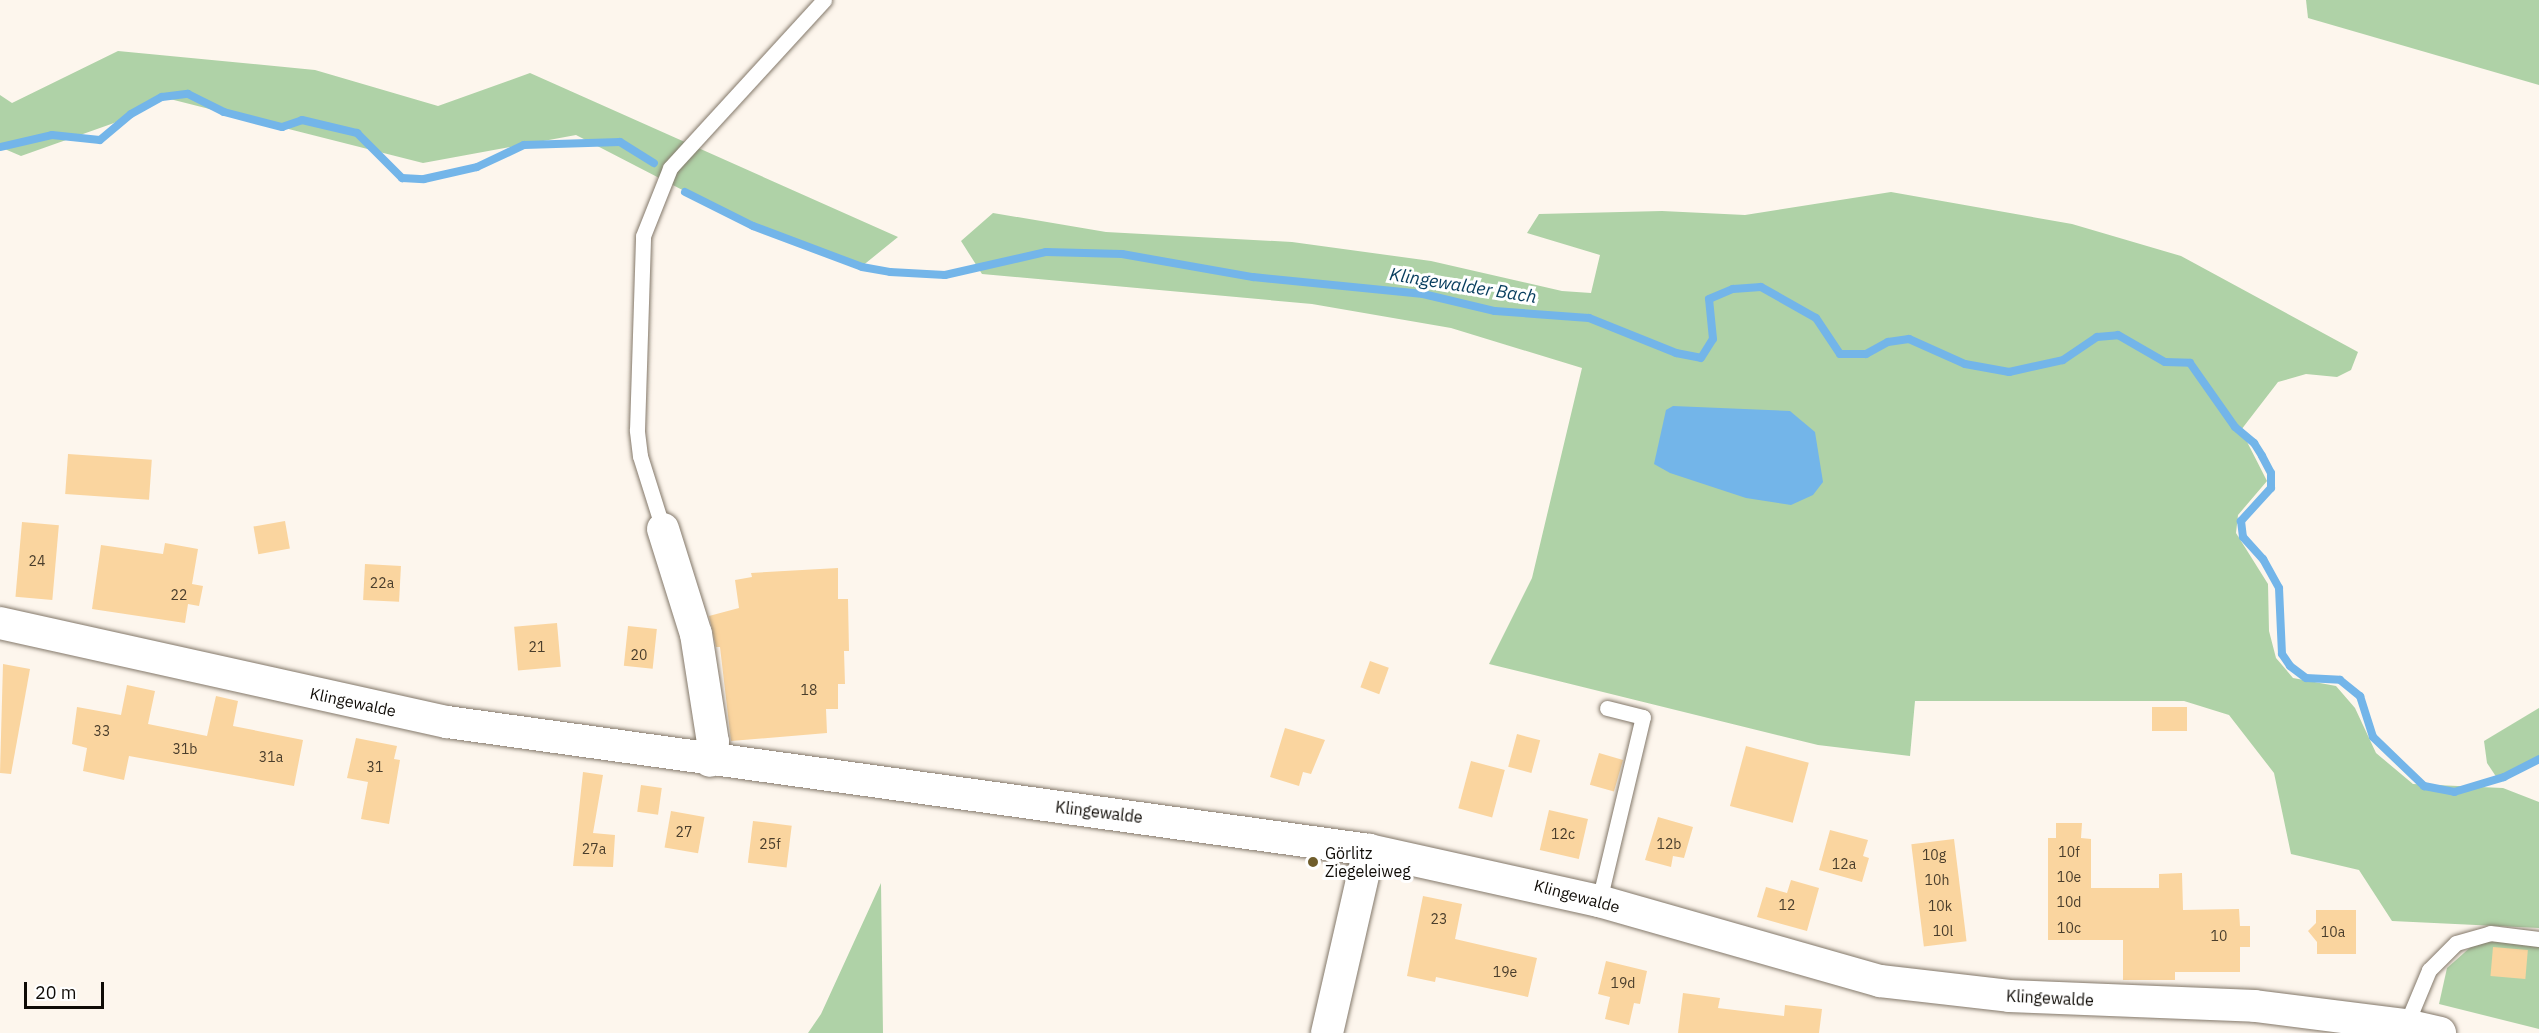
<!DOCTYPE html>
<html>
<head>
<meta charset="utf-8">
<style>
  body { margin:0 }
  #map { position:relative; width:2539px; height:1033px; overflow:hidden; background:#fdf6ed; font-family:"IBM Plex Sans",sans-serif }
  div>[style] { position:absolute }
  .green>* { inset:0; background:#afd2a7 }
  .water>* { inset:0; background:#73b5e9 }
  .stream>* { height:8px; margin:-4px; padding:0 4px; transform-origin:4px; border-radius:4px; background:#73b5e9 }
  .building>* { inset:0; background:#fad59f; transform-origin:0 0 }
  .roads { filter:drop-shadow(0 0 2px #83786a) drop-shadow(0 0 2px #83786a) }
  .lane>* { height:15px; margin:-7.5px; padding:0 7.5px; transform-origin:7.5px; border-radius:7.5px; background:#fff }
  .street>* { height:32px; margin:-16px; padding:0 16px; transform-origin:16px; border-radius:16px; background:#fff }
  .dots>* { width:16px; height:16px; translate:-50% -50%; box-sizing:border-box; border:3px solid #fff; border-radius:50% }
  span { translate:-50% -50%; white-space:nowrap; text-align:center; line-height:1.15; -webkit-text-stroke:6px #fff; paint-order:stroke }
  .number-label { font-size:14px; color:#4a3e2c }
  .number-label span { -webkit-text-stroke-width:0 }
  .street-label { font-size:16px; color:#0f0b06 }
  .poi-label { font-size:16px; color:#0f0b06 }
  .left { translate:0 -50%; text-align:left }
  .water-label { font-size:18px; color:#073d5e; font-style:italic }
  .scale { position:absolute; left:24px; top:982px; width:80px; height:27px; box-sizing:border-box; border:3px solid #0f0b06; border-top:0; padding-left:8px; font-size:18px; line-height:21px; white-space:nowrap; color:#0f0b06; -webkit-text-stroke:4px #fff; paint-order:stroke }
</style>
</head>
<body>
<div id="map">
  <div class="green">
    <div style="clip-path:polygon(2306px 0,2539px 0,2539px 85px,2308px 18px)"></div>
    <div style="clip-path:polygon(118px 51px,315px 70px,438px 106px,530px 73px,898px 237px,861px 267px,756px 228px,576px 135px,423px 163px,162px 97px,114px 123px,21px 156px,0 147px,0 95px,12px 103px)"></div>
    <div style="clip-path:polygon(1891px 192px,2072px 224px,2181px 256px,2358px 352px,2351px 370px,2337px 377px,2306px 374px,2278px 382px,2241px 430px,2267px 481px,2238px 515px,2236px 533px,2268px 584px,2269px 631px,2276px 658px,2293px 678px,2336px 686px,2355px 708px,2376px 753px,2413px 784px,2503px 788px,2539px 802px,2539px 928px,2392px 921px,2359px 870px,2291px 854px,2274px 773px,2229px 715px,2184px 701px,1915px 701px,1910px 756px,1818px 745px,1489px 664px,1532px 578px,1582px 368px,1451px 328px,1312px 304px,982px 274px,961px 241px,993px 213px,1106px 232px,1292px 242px,1431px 261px,1562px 291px,1591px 293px,1600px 255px,1527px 233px,1539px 214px,1662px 211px,1745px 215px)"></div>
    <div style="clip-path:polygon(2539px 708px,2539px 761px,2499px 781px,2487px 763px,2484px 741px)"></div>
    <div style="clip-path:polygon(881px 883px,883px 1033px,808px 1033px,821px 1014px)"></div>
    <div style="clip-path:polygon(2500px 939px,2539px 946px,2539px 1029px,2439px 1004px,2447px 968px,2473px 945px)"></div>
  </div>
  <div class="water">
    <div style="clip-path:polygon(1673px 406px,1790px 411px,1815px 432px,1823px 482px,1813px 495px,1791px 505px,1746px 498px,1670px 473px,1654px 464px,1666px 410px)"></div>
  </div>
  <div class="stream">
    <div style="left:0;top:147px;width:53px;rotate:-13deg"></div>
    <div style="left:52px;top:135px;width:48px;rotate:5.9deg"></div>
    <div style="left:100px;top:140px;width:40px;rotate:-40deg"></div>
    <div style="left:131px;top:114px;width:35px;rotate:-29deg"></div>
    <div style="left:162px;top:97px;width:26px;rotate:-7deg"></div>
    <div style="left:188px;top:94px;width:40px;rotate:26.6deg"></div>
    <div style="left:224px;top:112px;width:60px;rotate:14.5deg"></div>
    <div style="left:282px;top:127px;width:21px;rotate:-19deg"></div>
    <div style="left:302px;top:120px;width:57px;rotate:13.3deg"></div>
    <div style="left:357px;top:133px;width:64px;rotate:45deg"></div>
    <div style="left:402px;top:178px;width:22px;rotate:3deg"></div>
    <div style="left:424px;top:179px;width:54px;rotate:-12.8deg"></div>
    <div style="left:477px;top:167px;width:52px;rotate:-25.1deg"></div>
    <div style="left:524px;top:145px;width:96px;rotate:-1.8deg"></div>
    <div style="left:620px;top:142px;width:40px;rotate:32deg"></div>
    <div style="left:685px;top:192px;width:76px;rotate:26.6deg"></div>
    <div style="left:753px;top:226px;width:116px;rotate:20.6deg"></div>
    <div style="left:862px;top:267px;width:28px;rotate:10deg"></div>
    <div style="left:890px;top:272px;width:55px;rotate:3.1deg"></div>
    <div style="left:945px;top:275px;width:104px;rotate:-12.8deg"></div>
    <div style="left:1046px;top:252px;width:76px;rotate:1.5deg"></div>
    <div style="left:1122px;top:254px;width:133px;rotate:10deg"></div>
    <div style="left:1253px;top:277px;width:171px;rotate:5.7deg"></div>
    <div style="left:1423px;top:294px;width:74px;rotate:13.3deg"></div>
    <div style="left:1495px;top:311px;width:94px;rotate:4.3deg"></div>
    <div style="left:1589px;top:318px;width:94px;rotate:21.9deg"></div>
    <div style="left:1676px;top:353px;width:25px;rotate:11deg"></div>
    <div style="left:1701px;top:358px;width:22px;rotate:-58deg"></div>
    <div style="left:1713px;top:339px;width:40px;rotate:-95.7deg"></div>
    <div style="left:1709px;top:299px;width:26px;rotate:-23deg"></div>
    <div style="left:1733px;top:289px;width:28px;rotate:-4deg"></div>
    <div style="left:1761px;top:287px;width:63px;rotate:29.4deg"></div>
    <div style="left:1816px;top:318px;width:43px;rotate:56.3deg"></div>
    <div style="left:1840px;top:354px;width:26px"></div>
    <div style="left:1866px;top:354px;width:25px;rotate:-29deg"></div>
    <div style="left:1888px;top:342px;width:21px;rotate:-8deg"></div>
    <div style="left:1909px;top:339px;width:61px;rotate:24.1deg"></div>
    <div style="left:1965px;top:364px;width:45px;rotate:10.3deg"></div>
    <div style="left:2009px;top:372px;width:55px;rotate:-12.5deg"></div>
    <div style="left:2063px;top:360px;width:41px;rotate:-34.1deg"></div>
    <div style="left:2097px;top:337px;width:21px;rotate:-5deg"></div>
    <div style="left:2118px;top:335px;width:54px;rotate:29.9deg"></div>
    <div style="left:2165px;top:362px;width:25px;rotate:2deg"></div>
    <div style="left:2190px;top:363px;width:78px;rotate:54.9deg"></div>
    <div style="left:2235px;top:427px;width:25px;rotate:40deg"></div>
    <div style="left:2254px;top:443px;width:15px;rotate:58deg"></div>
    <div style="left:2262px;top:456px;width:19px;rotate:62deg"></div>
    <div style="left:2271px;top:473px;width:15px;rotate:90deg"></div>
    <div style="left:2271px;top:488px;width:45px;rotate:132.3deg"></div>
    <div style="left:2241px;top:521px;width:16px;rotate:83deg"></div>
    <div style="left:2243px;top:537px;width:30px;rotate:48deg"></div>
    <div style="left:2263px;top:559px;width:33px;rotate:61deg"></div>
    <div style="left:2279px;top:588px;width:66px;rotate:87.4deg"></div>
    <div style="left:2282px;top:654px;width:14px;rotate:56deg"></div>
    <div style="left:2290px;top:666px;width:20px;rotate:37deg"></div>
    <div style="left:2306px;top:678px;width:34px;rotate:3deg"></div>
    <div style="left:2340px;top:680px;width:26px;rotate:39deg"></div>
    <div style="left:2360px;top:696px;width:43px;rotate:72.4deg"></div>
    <div style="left:2373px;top:737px;width:71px;rotate:43.9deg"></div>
    <div style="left:2424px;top:786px;width:31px;rotate:11deg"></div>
    <div style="left:2454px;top:792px;width:52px;rotate:-16.7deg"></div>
    <div style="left:2504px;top:777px;width:39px;rotate:-27deg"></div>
  </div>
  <div class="building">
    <div style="left:68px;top:454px;width:84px;height:40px;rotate:4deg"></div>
    <div style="left:285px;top:521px;width:28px;height:32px;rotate:80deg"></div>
    <div style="left:22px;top:522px;width:37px;height:75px;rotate:5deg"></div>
    <div style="clip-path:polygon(165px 543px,198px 549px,192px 584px,203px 586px,199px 606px,188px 604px,185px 623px,92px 609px,101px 545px,163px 554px)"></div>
    <div style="left:365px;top:564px;width:36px;height:36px;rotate:3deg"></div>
    <div style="clip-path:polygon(838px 568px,838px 599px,848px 599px,849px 651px,844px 651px,845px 684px,838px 684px,838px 709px,826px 709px,827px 733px,731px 741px,720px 647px,716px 647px,709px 616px,739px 608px,735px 580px,752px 577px,751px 573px)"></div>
    <div style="left:557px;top:623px;width:44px;height:43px;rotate:85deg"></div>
    <div style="left:628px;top:626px;width:29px;height:40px;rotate:6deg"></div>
    <div style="left:1370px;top:661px;width:20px;height:28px;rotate:20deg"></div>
    <div style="clip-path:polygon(3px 664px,30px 669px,11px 774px,0 773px)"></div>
    <div style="clip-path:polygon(127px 685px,155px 691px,148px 724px,207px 736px,216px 696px,238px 701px,233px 726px,303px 740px,294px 786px,129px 756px,124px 780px,83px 771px,87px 748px,72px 744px,77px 707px,121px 715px)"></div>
    <div style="left:2152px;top:707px;width:35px;height:24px"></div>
    <div style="clip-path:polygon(1285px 728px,1325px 740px,1311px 774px,1303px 772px,1299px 786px,1270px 777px)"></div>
    <div style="left:1517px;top:734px;width:24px;height:34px;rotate:15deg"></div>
    <div style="clip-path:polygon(356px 738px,397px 746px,394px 759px,400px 760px,389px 824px,361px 819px,368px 782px,347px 778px)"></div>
    <div style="left:1746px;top:746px;width:65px;height:62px;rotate:15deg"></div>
    <div style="left:1599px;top:753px;width:25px;height:33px;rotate:16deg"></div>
    <div style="left:1471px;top:761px;width:35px;height:49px;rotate:15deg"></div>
    <div style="clip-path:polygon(583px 772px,603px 775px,593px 833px,615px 835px,613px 867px,573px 866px)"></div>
    <div style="left:641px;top:785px;width:21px;height:27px;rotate:8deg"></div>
    <div style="left:1549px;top:810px;width:40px;height:41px;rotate:13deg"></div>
    <div style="left:671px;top:811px;width:34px;height:37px;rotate:10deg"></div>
    <div style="clip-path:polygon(1658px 817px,1693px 827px,1684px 858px,1673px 856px,1671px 867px,1645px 860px)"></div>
    <div style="left:753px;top:821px;width:39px;height:42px;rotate:7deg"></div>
    <div style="clip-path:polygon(2056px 823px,2082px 823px,2081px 838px,2091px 839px,2091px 888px,2159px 888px,2159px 874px,2182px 873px,2183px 910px,2239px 909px,2240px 926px,2250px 926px,2250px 947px,2240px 947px,2240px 972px,2175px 972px,2175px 980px,2123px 980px,2123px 940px,2048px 940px,2048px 838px,2056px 838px)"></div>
    <div style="clip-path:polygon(1830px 830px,1868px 840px,1863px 856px,1869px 858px,1862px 882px,1819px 870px)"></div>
    <div style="left:1954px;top:839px;width:103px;height:43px;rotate:83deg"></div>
    <div style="clip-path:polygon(1791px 880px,1819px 888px,1807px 931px,1757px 917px,1766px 887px,1787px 893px)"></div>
    <div style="clip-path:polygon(1423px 896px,1462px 904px,1455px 939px,1537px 958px,1528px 997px,1436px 977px,1435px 982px,1407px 976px)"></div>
    <div style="clip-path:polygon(2316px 910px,2356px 910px,2356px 954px,2317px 954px,2317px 942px,2308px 931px,2316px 923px)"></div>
    <div style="left:2493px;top:947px;width:35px;height:29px;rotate:5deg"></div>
    <div style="clip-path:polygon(1606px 961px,1647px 971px,1640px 1004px,1634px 1003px,1629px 1025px,1605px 1019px,1610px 997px,1598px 994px)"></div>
    <div style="clip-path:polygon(1683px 993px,1720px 998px,1718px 1008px,1784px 1016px,1785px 1005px,1822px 1009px,1819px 1033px,1678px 1033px)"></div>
  </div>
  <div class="roads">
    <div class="lane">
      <div style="left:663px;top:529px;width:77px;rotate:-107.5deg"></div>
      <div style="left:640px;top:456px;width:26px;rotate:-97deg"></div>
      <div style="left:637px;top:430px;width:194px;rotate:-88.2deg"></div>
      <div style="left:643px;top:236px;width:73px;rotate:-68.3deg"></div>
      <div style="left:670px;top:168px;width:228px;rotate:-47.5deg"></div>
      <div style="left:1599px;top:901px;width:189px;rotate:-76.6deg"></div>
      <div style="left:1643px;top:717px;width:37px;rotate:-166deg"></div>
      <div style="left:2406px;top:1025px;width:60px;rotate:-67.3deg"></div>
      <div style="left:2429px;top:970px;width:38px;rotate:-45deg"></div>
      <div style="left:2456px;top:943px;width:35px;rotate:-16deg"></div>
      <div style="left:2490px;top:933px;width:49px;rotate:7deg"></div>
    </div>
    <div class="street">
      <div style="left:663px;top:529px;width:110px;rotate:72.6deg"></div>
      <div style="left:696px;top:634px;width:109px;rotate:81.1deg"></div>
      <div style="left:713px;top:742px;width:19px;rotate:99deg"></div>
      <div style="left:0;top:623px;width:458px;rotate:12.5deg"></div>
      <div style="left:447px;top:722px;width:931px;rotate:7.9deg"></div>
      <div style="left:1369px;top:850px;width:236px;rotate:12.5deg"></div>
      <div style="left:1599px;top:901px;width:292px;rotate:15.9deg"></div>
      <div style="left:1880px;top:981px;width:130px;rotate:6.6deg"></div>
      <div style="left:2009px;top:996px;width:246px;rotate:2.3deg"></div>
      <div style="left:2255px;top:1006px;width:152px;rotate:7.2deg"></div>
      <div style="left:2406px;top:1025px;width:35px;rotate:13deg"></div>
      <div style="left:1327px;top:1033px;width:188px;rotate:-77.1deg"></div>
    </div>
  </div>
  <div class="dots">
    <div style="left:1313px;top:862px;background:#705e2c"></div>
  </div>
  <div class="number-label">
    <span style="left:37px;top:561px">24</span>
    <span style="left:382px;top:583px">22a</span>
    <span style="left:179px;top:595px">22</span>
    <span style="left:537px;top:647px">21</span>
    <span style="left:639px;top:655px">20</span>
    <span style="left:809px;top:690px">18</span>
    <span style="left:102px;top:731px">33</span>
    <span style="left:185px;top:749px">31b</span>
    <span style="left:271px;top:757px">31a</span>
    <span style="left:375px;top:767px">31</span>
    <span style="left:684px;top:832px">27</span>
    <span style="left:1563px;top:834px">12c</span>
    <span style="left:770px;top:844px">25f</span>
    <span style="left:1669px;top:844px">12b</span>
    <span style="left:594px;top:849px">27a</span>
    <span style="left:2069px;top:852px">10f</span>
    <span style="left:1934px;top:855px">10g</span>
    <span style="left:1844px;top:864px">12a</span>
    <span style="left:2069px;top:877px">10e</span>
    <span style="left:1937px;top:880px">10h</span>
    <span style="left:2069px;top:902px">10d</span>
    <span style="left:1787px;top:905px">12</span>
    <span style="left:1940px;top:906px">10k</span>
    <span style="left:1439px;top:919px">23</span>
    <span style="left:2069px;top:928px">10c</span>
    <span style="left:1943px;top:931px">10l</span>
    <span style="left:2333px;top:932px">10a</span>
    <span style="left:2219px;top:936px">10</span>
    <span style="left:1505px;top:972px">19e</span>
    <span style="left:1623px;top:983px">19d</span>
  </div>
  <div class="street-label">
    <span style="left:353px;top:702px;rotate:12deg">Klingewalde</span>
    <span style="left:1099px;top:812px;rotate:7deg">Klingewalde</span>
    <span style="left:1577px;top:896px;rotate:15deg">Klingewalde</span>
    <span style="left:2050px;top:998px;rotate:3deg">Klingewalde</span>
  </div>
  <div class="poi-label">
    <span class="left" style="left:1325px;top:862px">Görlitz<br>Ziegeleiweg</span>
  </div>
  <div class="water-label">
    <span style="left:1463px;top:286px;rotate:9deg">Klingewalder Bach</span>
  </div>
  <div class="scale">20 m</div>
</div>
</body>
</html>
